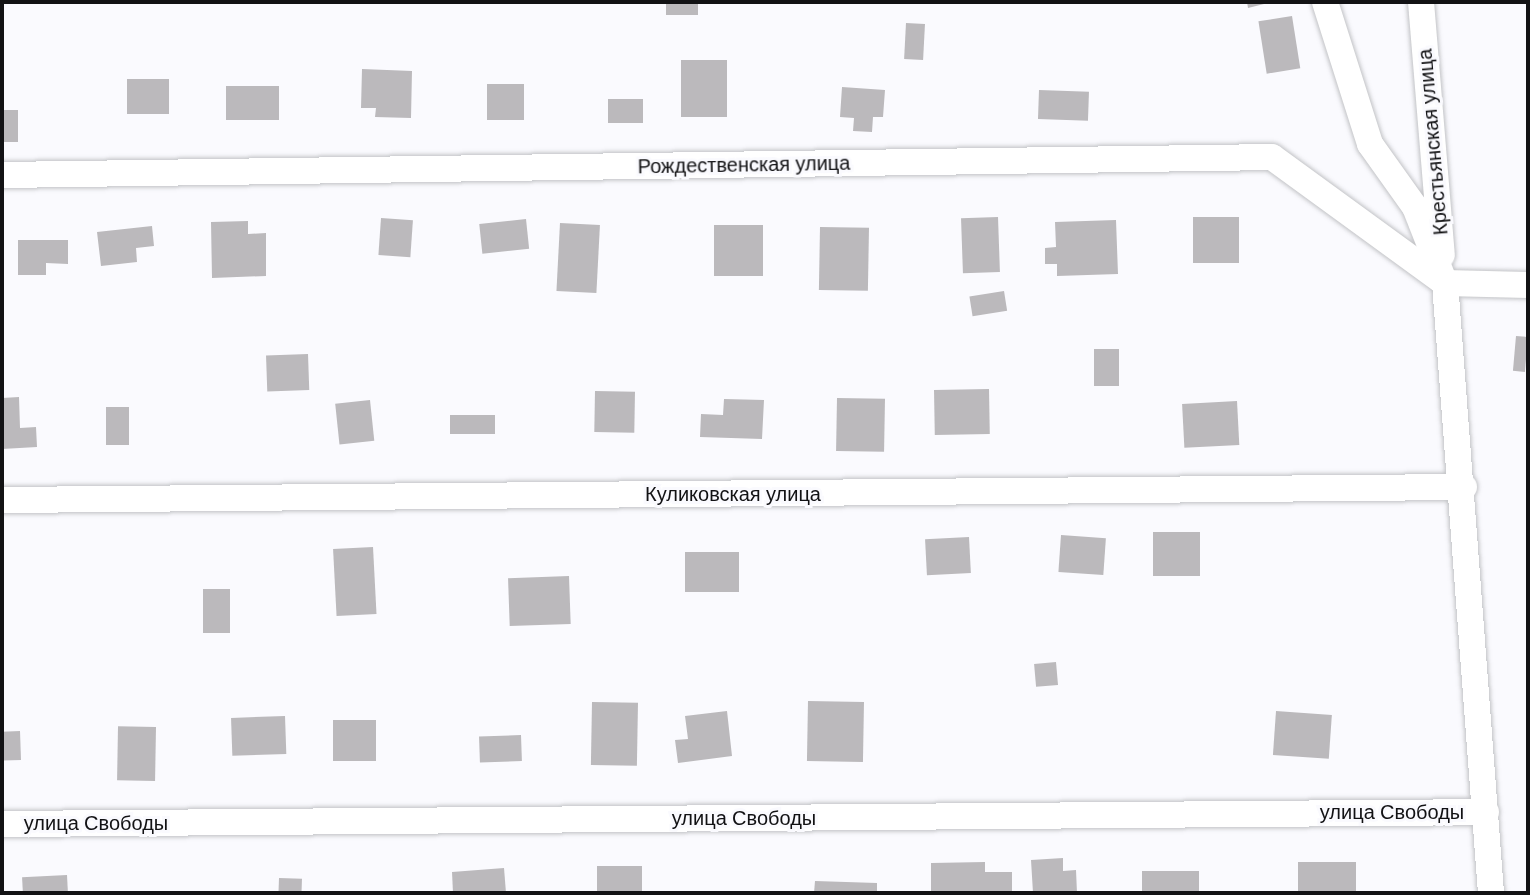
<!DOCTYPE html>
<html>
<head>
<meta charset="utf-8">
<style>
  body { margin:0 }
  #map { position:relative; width:1530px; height:895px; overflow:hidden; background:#fafafe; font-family:"DM Sans",sans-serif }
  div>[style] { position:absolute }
  .building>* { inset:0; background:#bbb9bc; transform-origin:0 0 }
  .roads { filter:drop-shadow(0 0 2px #c2c3c6) drop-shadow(0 0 2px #c2c3c6) }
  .minor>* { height:26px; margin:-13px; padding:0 13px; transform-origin:13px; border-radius:13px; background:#fff }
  span { translate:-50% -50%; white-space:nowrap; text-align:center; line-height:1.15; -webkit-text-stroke:6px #fafafe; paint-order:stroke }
  .street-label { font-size:20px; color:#121214 }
  .frame { position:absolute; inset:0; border:4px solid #121214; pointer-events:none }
</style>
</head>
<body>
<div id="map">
  <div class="building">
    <div style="left:666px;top:2px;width:32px;height:13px"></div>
    <div style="clip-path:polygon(1247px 2px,1267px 2px,1268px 3px,1248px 8px)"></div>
    <div style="left:1292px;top:16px;width:53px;height:34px;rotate:81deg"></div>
    <div style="left:906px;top:23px;width:19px;height:36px;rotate:3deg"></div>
    <div style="left:681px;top:60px;width:46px;height:57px"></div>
    <div style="clip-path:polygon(362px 69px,412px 71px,411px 118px,375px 117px,376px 108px,361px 108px)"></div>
    <div style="left:169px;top:79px;width:35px;height:42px;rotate:90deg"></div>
    <div style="left:487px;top:84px;width:37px;height:36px"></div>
    <div style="left:279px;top:86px;width:34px;height:53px;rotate:90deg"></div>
    <div style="clip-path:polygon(842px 87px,885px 90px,883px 117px,873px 117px,872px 132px,853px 131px,854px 118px,840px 117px)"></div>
    <div style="left:1039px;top:90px;width:50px;height:29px;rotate:2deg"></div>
    <div style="left:608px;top:99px;width:35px;height:24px"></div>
    <div style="left:2px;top:110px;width:16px;height:32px"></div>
    <div style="left:998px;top:217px;width:55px;height:37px;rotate:88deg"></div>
    <div style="left:1239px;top:217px;width:46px;height:46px;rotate:90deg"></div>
    <div style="left:381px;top:218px;width:32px;height:37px;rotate:4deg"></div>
    <div style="left:526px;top:219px;width:30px;height:47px;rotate:84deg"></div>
    <div style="clip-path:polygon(1116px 220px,1118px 274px,1057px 276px,1057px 264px,1045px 264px,1045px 248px,1056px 247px,1055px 222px)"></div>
    <div style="clip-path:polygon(248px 221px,248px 234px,266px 233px,266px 276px,212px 278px,211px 222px)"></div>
    <div style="left:560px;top:223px;width:40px;height:68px;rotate:3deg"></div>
    <div style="left:714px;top:225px;width:49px;height:51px"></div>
    <div style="clip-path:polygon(152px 226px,154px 246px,136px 248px,137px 262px,101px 266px,97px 232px)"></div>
    <div style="left:820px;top:227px;width:49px;height:63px;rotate:1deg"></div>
    <div style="clip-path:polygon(18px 240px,68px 240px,68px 264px,46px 263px,46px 275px,18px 275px)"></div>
    <div style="left:1004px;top:291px;width:20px;height:35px;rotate:81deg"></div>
    <div style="left:1516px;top:336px;width:12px;height:35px;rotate:5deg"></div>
    <div style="left:1094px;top:349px;width:25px;height:37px"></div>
    <div style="left:308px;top:354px;width:36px;height:42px;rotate:88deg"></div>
    <div style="left:989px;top:389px;width:45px;height:55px;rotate:89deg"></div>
    <div style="left:595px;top:391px;width:40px;height:41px;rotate:1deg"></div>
    <div style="clip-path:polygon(19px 397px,20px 428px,36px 427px,37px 447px,2px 449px,2px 398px)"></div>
    <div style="left:837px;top:398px;width:48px;height:53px;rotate:1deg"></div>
    <div style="clip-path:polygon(724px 399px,764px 400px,762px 439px,700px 437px,701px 414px,723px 415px)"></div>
    <div style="left:370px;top:400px;width:41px;height:35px;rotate:84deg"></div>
    <div style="left:1237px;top:401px;width:44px;height:55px;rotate:87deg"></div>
    <div style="left:106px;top:407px;width:23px;height:38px"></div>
    <div style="left:495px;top:415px;width:19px;height:45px;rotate:90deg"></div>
    <div style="left:1153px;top:532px;width:47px;height:44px"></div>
    <div style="left:1061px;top:535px;width:45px;height:37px;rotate:4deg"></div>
    <div style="left:969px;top:537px;width:36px;height:44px;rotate:87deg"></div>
    <div style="left:373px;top:547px;width:67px;height:40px;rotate:87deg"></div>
    <div style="left:685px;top:552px;width:54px;height:40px"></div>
    <div style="left:569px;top:576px;width:48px;height:61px;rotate:88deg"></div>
    <div style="left:203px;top:589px;width:27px;height:44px"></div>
    <div style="left:1056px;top:662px;width:23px;height:22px;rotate:85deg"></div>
    <div style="left:808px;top:701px;width:56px;height:60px;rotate:1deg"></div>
    <div style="left:592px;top:702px;width:46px;height:63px;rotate:1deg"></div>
    <div style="clip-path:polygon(727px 711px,732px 756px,678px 763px,675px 740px,688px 739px,685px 716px)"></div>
    <div style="left:1276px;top:711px;width:56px;height:44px;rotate:4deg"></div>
    <div style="left:285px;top:716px;width:38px;height:54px;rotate:88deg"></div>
    <div style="left:376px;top:720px;width:41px;height:43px;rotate:90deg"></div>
    <div style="left:156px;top:727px;width:54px;height:38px;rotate:91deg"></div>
    <div style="left:20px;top:731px;width:29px;height:18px;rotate:88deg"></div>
    <div style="left:521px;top:735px;width:26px;height:42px;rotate:88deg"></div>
    <div style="clip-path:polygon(1063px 858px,1063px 871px,1076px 870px,1077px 893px,1033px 893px,1031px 860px)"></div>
    <div style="clip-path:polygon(985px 862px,985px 872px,1012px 872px,1012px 893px,931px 893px,931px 863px)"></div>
    <div style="left:1356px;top:862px;width:31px;height:58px;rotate:90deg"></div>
    <div style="left:642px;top:866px;width:27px;height:45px;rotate:90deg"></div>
    <div style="clip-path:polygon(504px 868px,506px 893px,453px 893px,452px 872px)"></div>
    <div style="left:1199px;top:871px;width:22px;height:57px;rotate:90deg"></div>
    <div style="left:67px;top:875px;width:18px;height:45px;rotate:87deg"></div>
    <div style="left:279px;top:878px;width:23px;height:15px;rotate:2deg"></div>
    <div style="clip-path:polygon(815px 881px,877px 883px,877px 893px,814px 893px)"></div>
  </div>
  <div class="roads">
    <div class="minor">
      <div style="left:1325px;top:2px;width:149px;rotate:72.4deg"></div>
      <div style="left:1370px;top:144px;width:77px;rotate:54.5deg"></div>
      <div style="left:1415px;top:207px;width:82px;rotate:68.5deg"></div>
      <div style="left:1445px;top:283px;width:612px;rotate:85.69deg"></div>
      <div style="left:1421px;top:2px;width:254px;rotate:85.3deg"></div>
      <div style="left:2px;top:175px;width:1270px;rotate:-0.81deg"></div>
      <div style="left:1272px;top:157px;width:214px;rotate:36.1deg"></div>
      <div style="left:1445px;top:283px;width:83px;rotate:1.4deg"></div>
      <div style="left:2px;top:500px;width:1462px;rotate:-0.51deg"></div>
      <div style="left:2px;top:824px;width:1484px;rotate:-0.46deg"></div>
    </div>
  </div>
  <div class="street-label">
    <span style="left:1433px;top:142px;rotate:-95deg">Крестьянская улица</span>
    <span style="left:744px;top:165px;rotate:-1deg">Рождественская улица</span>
    <span style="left:733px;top:494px">Куликовская улица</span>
    <span style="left:1392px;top:812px">улица Свободы</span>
    <span style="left:744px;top:818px">улица Свободы</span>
    <span style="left:96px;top:823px">улица Свободы</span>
  </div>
  <div class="frame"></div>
</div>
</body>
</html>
